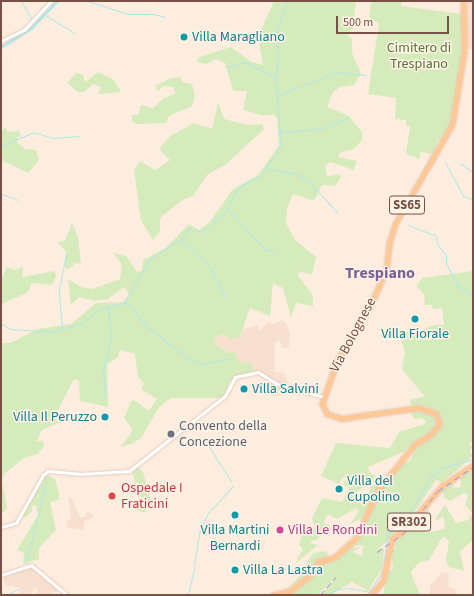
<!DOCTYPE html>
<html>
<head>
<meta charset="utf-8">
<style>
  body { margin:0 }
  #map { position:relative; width:474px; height:596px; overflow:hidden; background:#fdedde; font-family:"Source Sans 3",sans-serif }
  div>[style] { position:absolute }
  .residential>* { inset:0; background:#f7e0cf }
  .green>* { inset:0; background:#d6ebbc }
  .stream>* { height:1px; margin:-0.5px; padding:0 0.5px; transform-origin:0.5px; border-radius:0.5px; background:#b2e7e7 }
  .river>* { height:2.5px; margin:-1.25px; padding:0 1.25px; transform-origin:1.25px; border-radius:1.25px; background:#b2e7e7 }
  .roads { filter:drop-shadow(0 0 1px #e4cabd) drop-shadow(0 0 1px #e4cabd) }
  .minor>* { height:3px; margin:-1.5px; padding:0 1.5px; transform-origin:1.5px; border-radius:1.5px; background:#fff }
  .major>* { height:4.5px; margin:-2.25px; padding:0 2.25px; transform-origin:2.25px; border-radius:2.25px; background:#ffc894 }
  .rail>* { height:1px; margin-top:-0.5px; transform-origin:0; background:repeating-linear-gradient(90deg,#ae9dc6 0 6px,transparent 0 10px) }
  .dots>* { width:11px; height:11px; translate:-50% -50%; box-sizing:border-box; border:2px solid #fff2e6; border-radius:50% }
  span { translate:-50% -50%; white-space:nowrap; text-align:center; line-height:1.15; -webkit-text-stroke:3px #fff2e6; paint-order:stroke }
  .shield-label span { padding:1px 3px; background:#fff2e6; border:1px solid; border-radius:3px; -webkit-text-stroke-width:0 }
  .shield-label { font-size:13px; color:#745045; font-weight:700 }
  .culture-label { font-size:14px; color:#0d838f }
  .left { translate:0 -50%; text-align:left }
  .right { translate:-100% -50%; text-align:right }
  .park-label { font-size:14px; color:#53753a }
  .street-label { font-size:14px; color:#745045 }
  .worship-label { font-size:14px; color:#5b616d }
  .health-label { font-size:14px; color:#be3a42 }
  .hotel-label { font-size:14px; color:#b23c85 }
  .quarter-label { font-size:16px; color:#7e6098; font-weight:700 }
  .frame { position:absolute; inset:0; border:2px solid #745045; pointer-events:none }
  .scale { position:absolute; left:336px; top:16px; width:113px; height:18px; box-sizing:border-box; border:2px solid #745045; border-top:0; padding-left:5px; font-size:12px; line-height:14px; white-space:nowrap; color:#745045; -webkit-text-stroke:3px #fff2e6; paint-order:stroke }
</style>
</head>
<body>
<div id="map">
  <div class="residential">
    <div style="clip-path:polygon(464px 1px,473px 1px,472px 49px,465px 49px)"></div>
    <div style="clip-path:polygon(281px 320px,286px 323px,290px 333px,289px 347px,282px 348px,280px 340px,275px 343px,275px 372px,284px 373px,288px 383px,285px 387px,281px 387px,281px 396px,271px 396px,271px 381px,255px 373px,250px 362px,245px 364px,238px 361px,235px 352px,229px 353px,215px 345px,216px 337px,223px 334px,240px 337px,243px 329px,258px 326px,260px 331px,269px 321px,273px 325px)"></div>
    <div style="clip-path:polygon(68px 497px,71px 497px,80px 517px,86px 517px,86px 513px,89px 512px,94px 516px,84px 522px,84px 530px,68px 528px,66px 522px,71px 518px)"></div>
    <div style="clip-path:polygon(33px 564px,60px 588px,52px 595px,35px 595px,38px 589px,35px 588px,30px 595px,12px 595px,19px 594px,19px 587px,6px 586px,2px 573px)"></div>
    <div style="clip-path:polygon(442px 572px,448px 573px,449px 587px,457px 590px,455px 595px,430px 595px,430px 586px)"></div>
  </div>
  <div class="green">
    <div style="clip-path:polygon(274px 1px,356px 1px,353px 29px,347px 34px,352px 39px,352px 53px,361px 74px,354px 85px,340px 87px,333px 92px,327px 107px,348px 115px,362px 132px,362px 140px,354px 149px,339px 153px,339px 157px,357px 161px,354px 170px,330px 162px,325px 166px,327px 177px,339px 174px,341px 177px,335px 186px,322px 185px,314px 201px,293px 194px,287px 208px,286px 223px,295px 240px,316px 257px,312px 275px,299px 271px,298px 275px,313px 296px,313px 306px,296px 303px,291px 317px,283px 288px,273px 283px,270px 316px,250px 308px,240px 337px,232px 339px,223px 334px,216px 337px,215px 345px,229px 353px,235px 352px,238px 361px,245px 364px,250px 361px,254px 371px,230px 380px,223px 398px,171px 398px,159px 407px,141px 438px,132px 444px,120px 447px,131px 434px,132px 428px,124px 418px,131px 401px,134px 400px,149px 411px,157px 399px,141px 389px,144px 384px,138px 377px,135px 354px,120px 350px,118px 357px,107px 365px,108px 407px,80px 401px,79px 381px,74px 379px,55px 416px,58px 423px,42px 430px,37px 441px,44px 442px,44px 446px,38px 454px,24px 458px,5px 473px,2px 480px,7px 508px,1px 515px,1px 343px,10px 343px,38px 329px,71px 324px,96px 303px,123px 302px,129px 294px,124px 287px,108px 299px,94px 301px,79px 297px,71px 305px,68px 279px,81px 287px,92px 289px,120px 279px,122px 265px,113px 253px,126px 256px,137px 272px,142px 270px,143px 260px,166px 248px,189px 224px,199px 230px,210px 222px,232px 190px,259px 174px,279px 145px,277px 119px,274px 115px,261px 115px,243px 110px,247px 91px,233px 91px,225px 63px,217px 59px,206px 64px,196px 62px,199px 57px,231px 47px,251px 62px,263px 65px,258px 37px)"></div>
    <div style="clip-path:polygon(376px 1px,402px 1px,401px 6px,462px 14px,463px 42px,452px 122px,443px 140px,438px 140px,433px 154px,421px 152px,419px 159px,406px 154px,410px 126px,406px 126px,406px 120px,395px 119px,396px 98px,368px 94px,379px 24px,369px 17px,371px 2px)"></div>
    <div style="clip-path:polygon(98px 72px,114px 80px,121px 92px,98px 94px,101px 87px,93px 84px,84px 92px,78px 92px,67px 83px,76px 73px,83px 75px,85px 82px)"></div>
    <div style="clip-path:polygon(181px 77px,182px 82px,192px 84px,195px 96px,192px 106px,169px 116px,166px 123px,136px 124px,132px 121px,132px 115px,138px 115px,141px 105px,153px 108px,164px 98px,175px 94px,174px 87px,164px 86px,158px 91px,155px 86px,171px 78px)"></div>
    <div style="clip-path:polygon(218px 102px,224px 119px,247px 125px,262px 124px,264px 129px,225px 165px,208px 174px,193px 196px,181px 201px,160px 218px,160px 232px,153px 240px,141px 221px,134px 170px,140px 161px,155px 170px,170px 160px,159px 149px,170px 136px,194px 123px,212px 129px)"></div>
    <div style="clip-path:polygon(6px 127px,7px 132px,19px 131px,21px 137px,17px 137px,18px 143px,25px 149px,36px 150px,39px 160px,28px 173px,1px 160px,1px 131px)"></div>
    <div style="clip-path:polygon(72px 223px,78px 237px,81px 264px,76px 263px,68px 269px,65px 267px,66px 252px,58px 242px,65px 241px)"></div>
    <div style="clip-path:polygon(6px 267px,15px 270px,23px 267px,22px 277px,55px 271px,56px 276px,52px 285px,32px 283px,27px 293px,1px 304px,1px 281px)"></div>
    <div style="clip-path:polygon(473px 271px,473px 439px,469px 445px,473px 446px,470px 451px,473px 456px,443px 482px,436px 480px,407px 524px,376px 551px,384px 548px,383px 567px,368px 591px,352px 582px,330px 595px,321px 595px,336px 577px,318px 595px,287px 595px,313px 575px,319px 564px,354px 543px,353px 548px,361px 547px,352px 552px,362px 556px,363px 545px,355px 546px,355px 543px,361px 538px,359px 536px,376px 495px,403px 462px,410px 461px,416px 446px,438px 431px,441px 426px,437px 413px,428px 407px,411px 405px,410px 399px,425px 397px,402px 369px,405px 353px,400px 336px,404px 330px,414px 334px,433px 325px,444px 325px,442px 308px,433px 309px,432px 305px,425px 305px,424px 294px,416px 286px,422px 278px)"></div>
    <div style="clip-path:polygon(410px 409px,434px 416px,435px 428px,403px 452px,368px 467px,370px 473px,376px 476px,356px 493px,360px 504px,367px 499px,371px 486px,383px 482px,362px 518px,350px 524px,359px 511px,356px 508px,337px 519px,327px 514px,324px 523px,330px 525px,328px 537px,322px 534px,316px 540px,310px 541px,311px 544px,318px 545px,295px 564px,303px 549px,299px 545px,301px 537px,315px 528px,312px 518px,322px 498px,342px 502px,350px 488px,343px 485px,347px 477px,342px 478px,339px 484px,321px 476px,336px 443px,390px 448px,399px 432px,425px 424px,426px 421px,421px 418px,414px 419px)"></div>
    <div style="clip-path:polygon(137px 466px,143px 472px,150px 499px,156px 502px,154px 510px,149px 507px,145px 513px,135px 510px,140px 502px,132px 470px)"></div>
    <div style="clip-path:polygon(473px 469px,473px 540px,460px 551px,464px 571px,449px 567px,446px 561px,449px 541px,443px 536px,429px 560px,418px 563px,411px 573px,420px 595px,383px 595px,388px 571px,393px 569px,391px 549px,395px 550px,396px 546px,392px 544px,410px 528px,432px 499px,428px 512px,422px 519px,427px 522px,424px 531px,426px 533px,444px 529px,445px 521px,442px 516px,437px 521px,435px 519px,445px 505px,456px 523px,468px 520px,473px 513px,465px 505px,468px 495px,464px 493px,450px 501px,444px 498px,444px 493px,439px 493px,458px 478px,452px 488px,461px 487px,460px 479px)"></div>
    <div style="clip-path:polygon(45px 474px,55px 479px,59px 494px,59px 500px,50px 502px,56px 530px,39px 548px,39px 559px,23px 564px,24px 553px,17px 550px,38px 515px,36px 505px,32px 507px,32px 512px,17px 523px)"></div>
    <div style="clip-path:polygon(327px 551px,328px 557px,318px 560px,308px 575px,286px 589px,297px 579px,313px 553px)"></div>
  </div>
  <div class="stream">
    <div style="left:21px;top:1px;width:20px;rotate:60deg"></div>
    <div style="left:88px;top:1px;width:42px;rotate:18deg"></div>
    <div style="left:128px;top:14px;width:25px"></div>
    <div style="left:153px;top:14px;width:12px;rotate:14deg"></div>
    <div style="left:43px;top:14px;width:37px;rotate:31deg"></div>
    <div style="left:1px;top:43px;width:4px;rotate:63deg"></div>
    <div style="left:225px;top:67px;width:21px;rotate:-14deg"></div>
    <div style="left:245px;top:62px;width:34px;rotate:27deg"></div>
    <div style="left:278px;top:95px;width:63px;rotate:-21.3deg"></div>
    <div style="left:337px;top:72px;width:29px;rotate:6deg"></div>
    <div style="left:280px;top:132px;width:41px;rotate:-4.2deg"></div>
    <div style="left:321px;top:129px;width:30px;rotate:-23deg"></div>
    <div style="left:1px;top:146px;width:36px;rotate:-23deg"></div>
    <div style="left:34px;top:132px;width:19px;rotate:18deg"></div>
    <div style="left:52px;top:138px;width:28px;rotate:-4deg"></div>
    <div style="left:445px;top:162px;width:38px;rotate:62deg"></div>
    <div style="left:463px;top:196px;width:10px;rotate:17deg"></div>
    <div style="left:460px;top:163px;width:16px;rotate:35deg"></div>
    <div style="left:266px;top:168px;width:32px;rotate:11deg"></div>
    <div style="left:297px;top:174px;width:12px;rotate:31deg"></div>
    <div style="left:307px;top:180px;width:44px;rotate:46.8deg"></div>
    <div style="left:1px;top:194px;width:18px;rotate:19deg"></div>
    <div style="left:228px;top:209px;width:54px;rotate:48deg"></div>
    <div style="left:264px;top:249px;width:12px;rotate:14deg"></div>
    <div style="left:408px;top:225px;width:30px;rotate:21deg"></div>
    <div style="left:436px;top:236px;width:8px;rotate:83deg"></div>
    <div style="left:437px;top:244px;width:14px;rotate:51deg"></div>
    <div style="left:446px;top:255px;width:8px;rotate:90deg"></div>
    <div style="left:446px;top:263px;width:25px;rotate:63deg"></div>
    <div style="left:457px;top:285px;width:19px;rotate:35deg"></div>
    <div style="left:181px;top:239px;width:40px;rotate:44deg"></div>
    <div style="left:210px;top:267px;width:34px;rotate:63deg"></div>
    <div style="left:126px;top:302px;width:33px;rotate:49deg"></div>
    <div style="left:148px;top:327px;width:51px;rotate:38.7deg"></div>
    <div style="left:188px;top:359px;width:15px;rotate:20deg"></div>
    <div style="left:202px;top:364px;width:29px;rotate:-12deg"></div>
    <div style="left:1px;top:324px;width:11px;rotate:27deg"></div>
    <div style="left:11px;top:329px;width:39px;rotate:4deg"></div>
    <div style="left:50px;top:332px;width:34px;rotate:-15deg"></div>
    <div style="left:83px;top:323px;width:21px;rotate:-43deg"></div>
    <div style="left:98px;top:309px;width:27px;rotate:-13deg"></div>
    <div style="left:124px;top:303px;width:51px;rotate:-59.4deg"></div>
    <div style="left:150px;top:259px;width:37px;rotate:-33deg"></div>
    <div style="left:181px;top:239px;width:12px;rotate:-55deg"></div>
    <div style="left:188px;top:229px;width:15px;rotate:11deg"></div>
    <div style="left:203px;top:232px;width:30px;rotate:-42deg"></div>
    <div style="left:225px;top:212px;width:27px;rotate:-62deg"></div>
    <div style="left:238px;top:188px;width:26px;rotate:-29deg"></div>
    <div style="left:261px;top:175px;width:36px;rotate:-56deg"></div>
    <div style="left:281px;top:145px;width:68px;rotate:-95deg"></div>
    <div style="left:275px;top:77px;width:15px;rotate:-79deg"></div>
    <div style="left:278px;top:62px;width:31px;rotate:-92deg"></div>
    <div style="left:277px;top:31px;width:31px;rotate:-73deg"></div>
    <div style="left:62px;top:328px;width:38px;rotate:-95deg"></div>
    <div style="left:59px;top:290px;width:37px;rotate:-79deg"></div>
    <div style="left:105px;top:399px;width:27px;rotate:-94deg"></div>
    <div style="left:103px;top:372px;width:36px;rotate:-77deg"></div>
    <div style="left:111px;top:337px;width:30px;rotate:-96deg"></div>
    <div style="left:204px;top:439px;width:50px;rotate:57.3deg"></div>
    <div style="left:208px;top:513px;width:37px;rotate:-47deg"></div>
    <div style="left:26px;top:563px;width:83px;rotate:-76.1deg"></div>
    <div style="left:384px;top:563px;width:29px;rotate:-84deg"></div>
    <div style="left:387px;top:534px;width:17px;rotate:-31deg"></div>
    <div style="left:402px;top:525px;width:56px;rotate:-58.9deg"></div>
    <div style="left:431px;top:477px;width:14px;rotate:-39deg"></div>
    <div style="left:442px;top:468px;width:32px;rotate:-16deg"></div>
    <div style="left:194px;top:566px;width:33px;rotate:-81deg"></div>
    <div style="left:199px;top:533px;width:20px;rotate:-66deg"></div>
    <div style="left:6px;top:595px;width:13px;rotate:-27deg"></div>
    <div style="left:188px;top:595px;width:27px;rotate:-77deg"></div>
    <div style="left:327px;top:595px;width:12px;rotate:-31deg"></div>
    <div style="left:337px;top:589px;width:12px;rotate:-5deg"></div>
    <div style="left:349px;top:588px;width:20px;rotate:11deg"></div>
    <div style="left:369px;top:592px;width:28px;rotate:-58deg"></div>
  </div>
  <div class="river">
    <div style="left:1px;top:47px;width:36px;rotate:-32deg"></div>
    <div style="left:31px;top:28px;width:37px;rotate:-46deg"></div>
  </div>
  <div class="roads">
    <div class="minor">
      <div style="left:1px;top:41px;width:25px;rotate:-26deg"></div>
      <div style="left:24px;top:30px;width:40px;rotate:-47deg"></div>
      <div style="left:1px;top:527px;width:16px;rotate:-15deg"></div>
      <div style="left:16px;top:523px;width:55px;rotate:-60.6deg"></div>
      <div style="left:43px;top:475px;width:6px;rotate:-39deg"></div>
      <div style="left:48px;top:471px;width:32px;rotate:5deg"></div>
      <div style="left:80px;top:474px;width:49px;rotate:-3.5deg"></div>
      <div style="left:129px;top:471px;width:122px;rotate:-38deg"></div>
      <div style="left:225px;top:396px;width:21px;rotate:-62deg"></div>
      <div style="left:235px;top:377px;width:24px;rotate:-12deg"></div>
      <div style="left:258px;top:372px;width:22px;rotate:32deg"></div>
      <div style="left:277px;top:384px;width:49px;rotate:15.5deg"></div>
      <div style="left:1px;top:575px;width:32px;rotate:-18deg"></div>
      <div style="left:31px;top:565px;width:47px;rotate:39.8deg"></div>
    </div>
    <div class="major">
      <div style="left:273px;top:595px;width:17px;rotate:-13deg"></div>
      <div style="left:290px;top:591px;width:23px;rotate:-38deg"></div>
      <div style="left:308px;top:577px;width:18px;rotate:-56deg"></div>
      <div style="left:318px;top:562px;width:18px;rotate:-16deg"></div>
      <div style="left:335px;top:557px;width:28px;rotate:-42deg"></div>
      <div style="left:356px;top:538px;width:53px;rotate:-65.4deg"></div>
      <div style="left:378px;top:490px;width:58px;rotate:-51.3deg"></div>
      <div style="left:414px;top:445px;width:17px;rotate:-31deg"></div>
      <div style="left:429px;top:436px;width:15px;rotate:-48deg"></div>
      <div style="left:439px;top:425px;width:11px;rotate:-105deg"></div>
      <div style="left:436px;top:414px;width:18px;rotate:-161deg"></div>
      <div style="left:419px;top:408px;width:78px;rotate:171.9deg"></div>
      <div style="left:342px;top:419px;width:16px;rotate:-162deg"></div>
      <div style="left:327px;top:414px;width:11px;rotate:-117deg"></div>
      <div style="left:322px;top:404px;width:46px;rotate:-70.8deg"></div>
      <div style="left:337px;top:361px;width:66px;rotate:-59.2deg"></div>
      <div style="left:371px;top:304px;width:37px;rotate:-66deg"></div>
      <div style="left:386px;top:270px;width:26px;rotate:-83deg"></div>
      <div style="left:389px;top:244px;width:21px;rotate:-73deg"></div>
      <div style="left:395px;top:224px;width:114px;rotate:-60.1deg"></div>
      <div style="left:452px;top:125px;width:74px;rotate:-80.7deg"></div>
      <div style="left:464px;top:52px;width:51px;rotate:-91.1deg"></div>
      <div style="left:371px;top:595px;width:18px;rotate:-49deg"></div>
      <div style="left:383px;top:581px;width:43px;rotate:-77.9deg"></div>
      <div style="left:392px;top:539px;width:16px;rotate:-38deg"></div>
      <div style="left:405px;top:529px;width:57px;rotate:-49.3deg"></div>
      <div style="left:442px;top:486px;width:37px;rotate:-34deg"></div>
    </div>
  </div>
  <div class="rail">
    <div style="left:377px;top:552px;width:33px;rotate:-35deg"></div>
    <div style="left:404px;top:533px;width:54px;rotate:-51deg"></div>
    <div style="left:438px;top:491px;width:42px;rotate:-34.4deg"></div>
    <div style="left:320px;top:595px;width:24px;rotate:-48deg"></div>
  </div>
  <div class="dots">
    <div style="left:184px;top:37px;background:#0f9aa8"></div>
    <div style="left:415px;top:319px;background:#0f9aa8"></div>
    <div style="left:244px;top:389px;background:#0f9aa8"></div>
    <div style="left:105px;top:417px;background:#0f9aa8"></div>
    <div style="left:171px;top:434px;background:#6b7280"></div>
    <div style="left:339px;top:489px;background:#0f9aa8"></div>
    <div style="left:112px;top:496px;background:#e0444e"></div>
    <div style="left:235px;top:515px;background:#0f9aa8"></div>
    <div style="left:280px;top:530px;background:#d1479c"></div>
    <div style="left:235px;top:570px;background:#0f9aa8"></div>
  </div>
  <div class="shield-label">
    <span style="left:407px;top:205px">SS65</span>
    <span style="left:409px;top:522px">SR302</span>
  </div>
  <div class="culture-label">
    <span class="left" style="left:192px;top:37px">Villa Maragliano</span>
    <span style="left:415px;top:334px">Villa Fiorale</span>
    <span class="left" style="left:252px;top:389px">Villa Salvini</span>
    <span class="right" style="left:97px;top:417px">Villa Il Peruzzo</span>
    <span class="left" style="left:347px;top:489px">Villa del<br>Cupolino</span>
    <span style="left:235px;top:538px">Villa Martini<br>Bernardi</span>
    <span class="left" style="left:243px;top:570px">Villa La Lastra</span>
  </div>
  <div class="park-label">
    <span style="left:419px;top:56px">Cimitero di<br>Trespiano</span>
  </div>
  <div class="street-label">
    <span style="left:353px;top:335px;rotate:-62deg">Via Bolognese</span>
  </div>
  <div class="worship-label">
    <span class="left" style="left:179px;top:434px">Convento della<br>Concezione</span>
  </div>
  <div class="health-label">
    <span class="left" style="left:121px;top:496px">Ospedale I<br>Fraticini</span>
  </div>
  <div class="hotel-label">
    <span class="left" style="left:288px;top:530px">Villa Le Rondini</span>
  </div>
  <div class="quarter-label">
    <span style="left:380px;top:273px">Trespiano</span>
  </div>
  <div class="frame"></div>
  <div class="scale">500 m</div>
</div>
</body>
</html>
